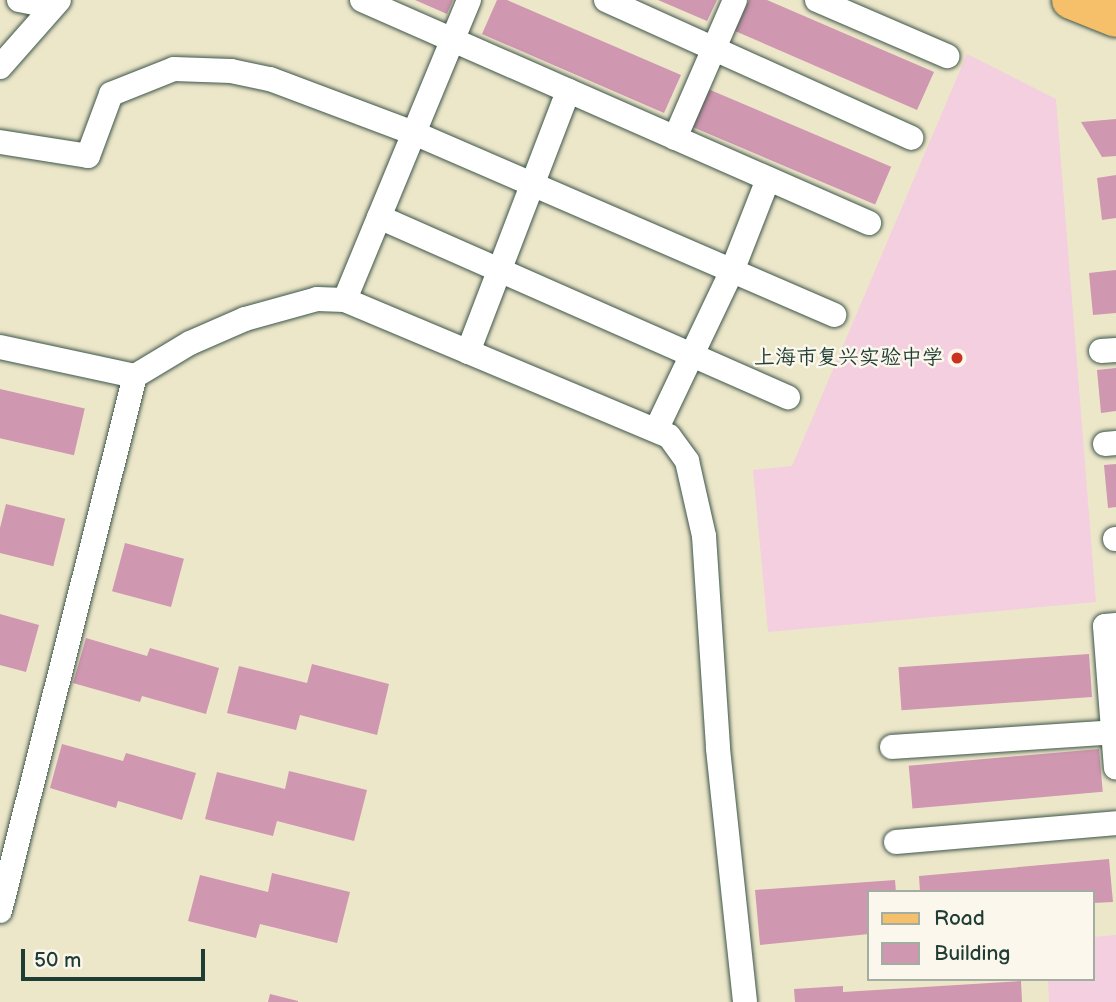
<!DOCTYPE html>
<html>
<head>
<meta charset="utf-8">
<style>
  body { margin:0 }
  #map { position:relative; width:1116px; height:1002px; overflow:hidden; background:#ede7ca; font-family:"Balsamiq Sans","LXGW WenKai TC",sans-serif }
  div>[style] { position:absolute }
  .built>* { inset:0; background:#f3cfdf }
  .building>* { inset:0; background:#cf97b0; transform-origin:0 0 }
  .roads { filter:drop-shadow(0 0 2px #3e564a) drop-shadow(0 0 2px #3e564a) }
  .street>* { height:24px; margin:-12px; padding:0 12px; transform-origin:12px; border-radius:12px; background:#fff }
  .primary>* { height:38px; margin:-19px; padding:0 19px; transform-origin:19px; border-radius:19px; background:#f6c06b }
  .dots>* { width:19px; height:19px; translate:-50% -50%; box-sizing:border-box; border:4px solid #fbf7ec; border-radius:50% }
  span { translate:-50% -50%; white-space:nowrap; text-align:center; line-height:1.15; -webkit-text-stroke:5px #fbf7ec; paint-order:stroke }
  .poi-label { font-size:21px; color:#1f3d34 }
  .right { translate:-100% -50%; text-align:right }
  .legend { position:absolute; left:867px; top:890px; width:228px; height:91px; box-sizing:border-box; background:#fbf7ec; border:2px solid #a3ada2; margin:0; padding:9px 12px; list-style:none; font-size:21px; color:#1f3d34 }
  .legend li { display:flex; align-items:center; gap:14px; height:35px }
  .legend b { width:35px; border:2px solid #a3ada2 }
  .scale { position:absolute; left:21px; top:949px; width:184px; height:32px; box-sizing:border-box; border:4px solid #1f3d34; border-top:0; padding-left:9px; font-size:21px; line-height:24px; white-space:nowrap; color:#1f3d34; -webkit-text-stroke:5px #fbf7ec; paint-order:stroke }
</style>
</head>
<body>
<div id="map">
  <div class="built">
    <div style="clip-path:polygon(967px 54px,1056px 99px,1096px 602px,768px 632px,753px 470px,792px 466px)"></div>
    <div style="clip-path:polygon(1116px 935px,1116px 1002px,1049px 1002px,1048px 979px,1093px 979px,1093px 937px)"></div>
  </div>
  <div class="building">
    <div style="clip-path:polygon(415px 0,453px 0,447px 14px)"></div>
    <div style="clip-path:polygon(497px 0,507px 0,681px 75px,664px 113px,482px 34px)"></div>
    <div style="clip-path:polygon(658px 0,717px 0,707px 21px)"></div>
    <div style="clip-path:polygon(749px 0,767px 0,934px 72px,917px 110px,735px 31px)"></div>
    <div style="left:708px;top:89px;width:199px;height:41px;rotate:23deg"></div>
    <div style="clip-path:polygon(1116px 119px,1116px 156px,1102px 157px,1081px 122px)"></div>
    <div style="clip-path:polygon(1116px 175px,1116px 218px,1102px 220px,1097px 178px)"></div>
    <div style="clip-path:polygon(1116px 270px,1116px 313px,1093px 315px,1089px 273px)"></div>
    <div style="clip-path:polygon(1116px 368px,1116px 411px,1101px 413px,1097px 370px)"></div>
    <div style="left:0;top:389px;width:87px;height:48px;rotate:13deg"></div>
    <div style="clip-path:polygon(1116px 464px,1116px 507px,1108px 508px,1104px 465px)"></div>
    <div style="left:6px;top:504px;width:61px;height:49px;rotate:14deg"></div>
    <div style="left:125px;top:543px;width:61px;height:50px;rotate:15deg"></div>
    <div style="clip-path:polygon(0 614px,39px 625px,26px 672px,0 665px)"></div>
    <div style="clip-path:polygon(86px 638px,147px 656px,150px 648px,219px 668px,206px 714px,142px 696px,140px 702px,73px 683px)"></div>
    <div style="left:1089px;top:654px;width:43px;height:191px;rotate:86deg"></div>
    <div style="clip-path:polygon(312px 664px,389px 684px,377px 735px,300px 715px,296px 730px,227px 713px,239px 666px,307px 683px)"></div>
    <div style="clip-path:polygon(62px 744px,123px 761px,126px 753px,196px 773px,182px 820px,118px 801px,116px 808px,50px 788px)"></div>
    <div style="left:1099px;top:749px;width:43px;height:191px;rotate:85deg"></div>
    <div style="clip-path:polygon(289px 771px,367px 790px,354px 841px,277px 821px,273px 836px,205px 819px,217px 772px,285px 789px)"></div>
    <div style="clip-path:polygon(1109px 859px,1113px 902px,1093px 903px,1093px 892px,920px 892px,919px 876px)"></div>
    <div style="clip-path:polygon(272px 873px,350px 892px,337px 943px,260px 924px,256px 938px,188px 921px,200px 875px,268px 892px)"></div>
    <div style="clip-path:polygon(895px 880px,896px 892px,869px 892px,869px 934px,760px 945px,755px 890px)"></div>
    <div style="clip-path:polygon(1021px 981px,1022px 1002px,795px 1002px,794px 989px,843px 986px,843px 992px)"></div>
    <div style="clip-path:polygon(270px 994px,298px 1001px,298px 1002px,268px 1002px)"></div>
  </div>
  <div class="roads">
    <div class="street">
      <div style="left:19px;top:0;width:32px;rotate:11deg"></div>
      <div style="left:362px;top:0;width:554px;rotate:23.74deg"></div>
      <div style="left:469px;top:0;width:325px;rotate:112.5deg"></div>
      <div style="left:345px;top:300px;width:351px;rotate:22.8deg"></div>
      <div style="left:669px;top:436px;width:31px;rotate:54deg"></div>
      <div style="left:687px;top:461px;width:77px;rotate:77.2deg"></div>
      <div style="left:704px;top:536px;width:213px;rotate:86.2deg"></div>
      <div style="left:718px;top:749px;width:254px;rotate:83.9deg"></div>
      <div style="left:606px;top:0;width:335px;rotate:24.3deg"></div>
      <div style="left:817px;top:0;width:142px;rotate:23.3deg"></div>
      <div style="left:0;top:67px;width:89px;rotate:-48.6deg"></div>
      <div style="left:675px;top:138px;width:150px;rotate:-66.5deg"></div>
      <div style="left:0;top:142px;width:89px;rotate:9deg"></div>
      <div style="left:88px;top:156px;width:66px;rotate:-69.6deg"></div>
      <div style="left:111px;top:94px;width:68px;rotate:-21.6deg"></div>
      <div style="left:174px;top:69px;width:57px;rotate:2deg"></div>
      <div style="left:231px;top:71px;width:40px;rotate:12deg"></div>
      <div style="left:270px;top:79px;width:154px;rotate:20.6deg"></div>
      <div style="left:414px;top:133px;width:458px;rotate:23.4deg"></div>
      <div style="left:379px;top:217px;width:447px;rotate:23.8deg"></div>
      <div style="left:0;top:347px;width:138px;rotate:12.1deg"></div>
      <div style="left:135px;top:376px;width:64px;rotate:-31deg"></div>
      <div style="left:190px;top:343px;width:60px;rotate:-23.6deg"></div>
      <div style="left:245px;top:319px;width:75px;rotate:-15.5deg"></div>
      <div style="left:317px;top:299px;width:28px;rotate:2deg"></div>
      <div style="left:1101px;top:351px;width:15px;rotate:-4deg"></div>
      <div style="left:468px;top:352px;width:280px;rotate:-69deg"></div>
      <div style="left:656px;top:430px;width:176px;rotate:-64.5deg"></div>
      <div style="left:732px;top:271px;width:99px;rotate:-68.6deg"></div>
      <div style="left:1105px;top:444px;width:11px;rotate:-5deg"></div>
      <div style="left:1115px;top:539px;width:1px"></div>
      <div style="left:1116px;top:625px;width:11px;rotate:175deg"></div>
      <div style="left:1105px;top:626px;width:142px;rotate:85.6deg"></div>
      <div style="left:892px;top:747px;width:225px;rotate:-3.8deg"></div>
      <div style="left:896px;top:842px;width:221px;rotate:-4.9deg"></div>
      <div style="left:0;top:911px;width:552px;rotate:-75.84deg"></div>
    </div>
    <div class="primary">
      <div style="left:1071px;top:0;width:48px;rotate:21.8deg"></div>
    </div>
  </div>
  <div class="dots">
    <div style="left:957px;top:358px;background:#c8321e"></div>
  </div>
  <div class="poi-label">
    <span class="right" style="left:943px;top:358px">上海市复兴实验中学</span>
  </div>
  <ul class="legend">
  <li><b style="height:9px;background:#f6c06b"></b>Road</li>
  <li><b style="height:19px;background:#cf97b0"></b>Building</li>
  </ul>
  <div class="scale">50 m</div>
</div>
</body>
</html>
